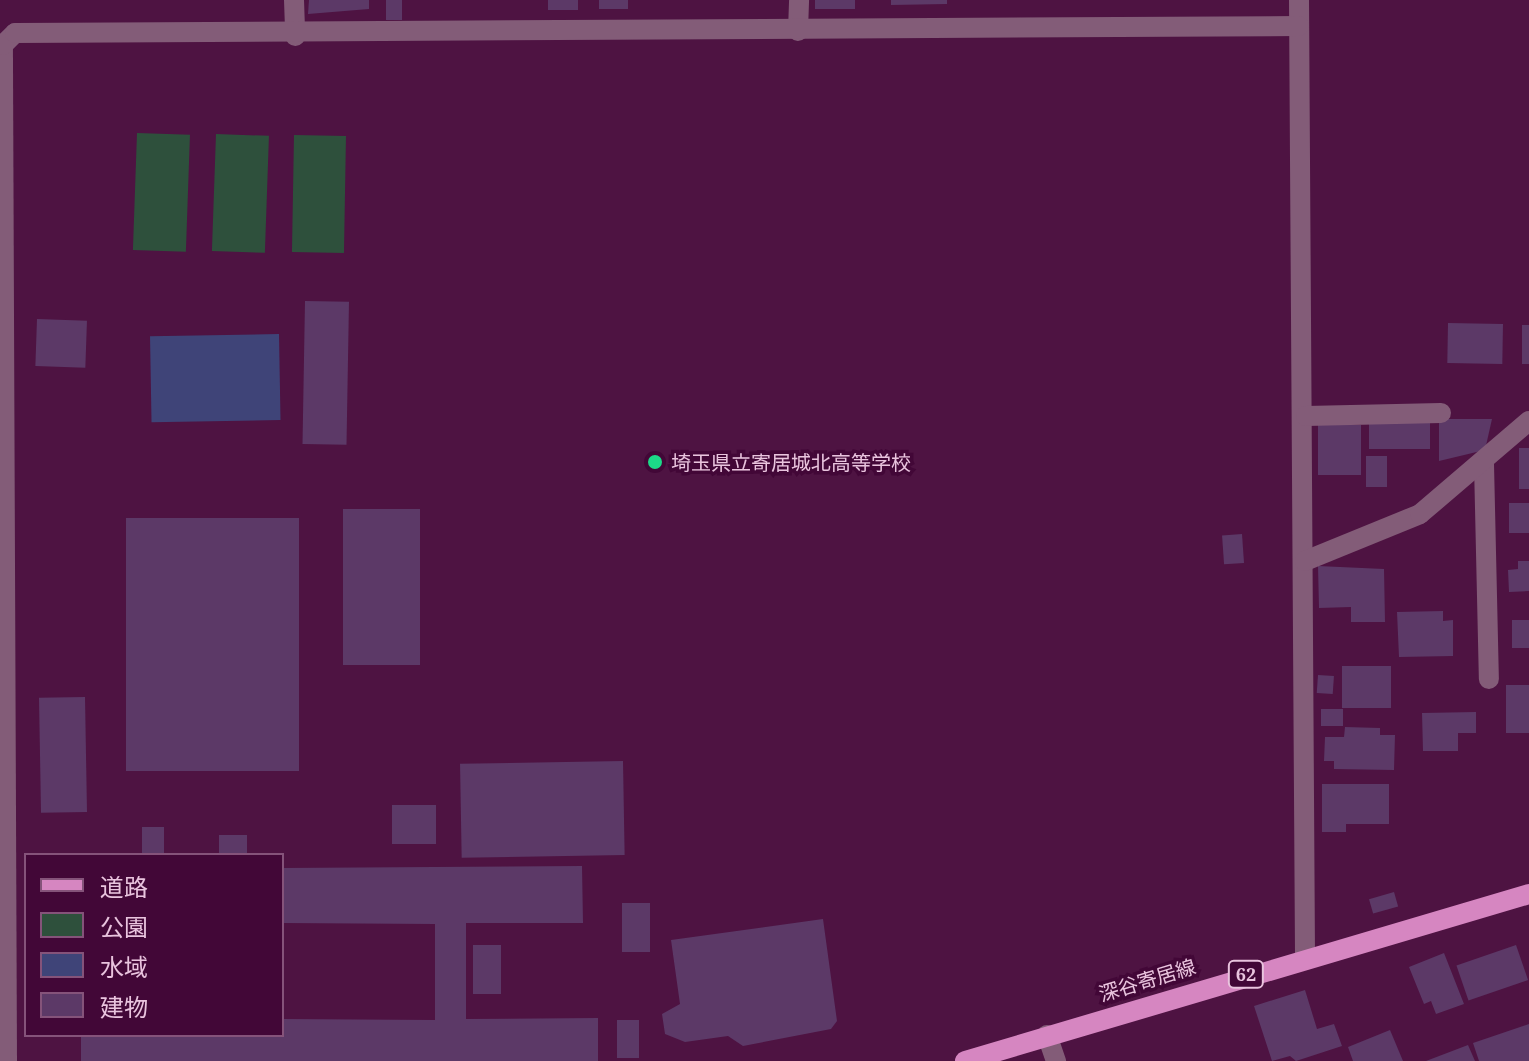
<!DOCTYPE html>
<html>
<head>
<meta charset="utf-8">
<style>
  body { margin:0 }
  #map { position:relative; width:1529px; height:1061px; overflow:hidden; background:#4e1342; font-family:"Noto Serif","Noto Sans JP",serif }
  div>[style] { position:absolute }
  .green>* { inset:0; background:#2e503c; transform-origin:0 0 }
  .water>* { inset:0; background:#3f4478; transform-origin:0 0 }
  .building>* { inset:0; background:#5c3967; transform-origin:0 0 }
  .minor>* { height:20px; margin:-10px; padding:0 10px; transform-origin:10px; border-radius:10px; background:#835c78 }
  .major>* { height:20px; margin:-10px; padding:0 10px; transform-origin:10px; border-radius:10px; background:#d686c1 }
  .dots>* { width:22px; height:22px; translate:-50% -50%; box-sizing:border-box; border:4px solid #420737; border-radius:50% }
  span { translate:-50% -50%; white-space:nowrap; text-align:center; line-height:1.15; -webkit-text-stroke:7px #420737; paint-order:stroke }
  .shield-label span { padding:2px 6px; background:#420737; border:2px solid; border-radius:6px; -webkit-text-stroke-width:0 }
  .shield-label { font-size:18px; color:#e9c4de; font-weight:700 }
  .poi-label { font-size:20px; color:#e9c4de }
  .left { translate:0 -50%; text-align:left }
  .street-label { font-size:20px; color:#e9c4de }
  .legend { position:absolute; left:24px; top:853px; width:260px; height:184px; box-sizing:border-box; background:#420737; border:2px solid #85537a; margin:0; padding:10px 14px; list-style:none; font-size:24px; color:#e9c4de }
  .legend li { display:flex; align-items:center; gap:16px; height:40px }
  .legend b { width:40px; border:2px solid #85537a }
</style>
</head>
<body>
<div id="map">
  <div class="green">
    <div style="left:137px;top:133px;width:53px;height:117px;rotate:2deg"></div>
    <div style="left:216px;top:134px;width:53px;height:117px;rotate:2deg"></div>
    <div style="left:294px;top:135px;width:52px;height:117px;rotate:1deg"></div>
  </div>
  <div class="water">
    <div style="left:279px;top:334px;width:86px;height:129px;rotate:89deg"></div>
  </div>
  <div class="building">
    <div style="clip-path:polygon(309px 0,369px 0,369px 9px,308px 14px)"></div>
    <div style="left:386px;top:0;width:16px;height:20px"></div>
    <div style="left:548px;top:0;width:30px;height:10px"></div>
    <div style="left:599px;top:0;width:29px;height:9px"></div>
    <div style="left:815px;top:0;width:40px;height:9px"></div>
    <div style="clip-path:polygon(891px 0,947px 0,947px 4px,891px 5px)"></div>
    <div style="left:305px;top:301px;width:44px;height:143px;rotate:1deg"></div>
    <div style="left:37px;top:319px;width:50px;height:47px;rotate:2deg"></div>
    <div style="left:1448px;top:323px;width:55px;height:40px;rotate:1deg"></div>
    <div style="left:1522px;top:325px;width:7px;height:39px"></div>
    <div style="clip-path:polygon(1439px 419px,1492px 419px,1485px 450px,1439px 461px)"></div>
    <div style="left:1369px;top:420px;width:61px;height:29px"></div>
    <div style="left:1318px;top:425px;width:43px;height:50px"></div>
    <div style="left:1519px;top:448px;width:10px;height:41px"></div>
    <div style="left:1366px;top:456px;width:21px;height:31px"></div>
    <div style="left:1509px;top:503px;width:20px;height:30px"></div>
    <div style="left:343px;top:509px;width:77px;height:156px"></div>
    <div style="left:299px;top:518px;width:253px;height:173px;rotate:90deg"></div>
    <div style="left:1242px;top:534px;width:29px;height:20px;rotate:86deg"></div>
    <div style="clip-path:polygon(1518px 561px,1529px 561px,1529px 591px,1509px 592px,1508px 570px,1518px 569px)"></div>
    <div style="clip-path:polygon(1318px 566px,1384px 569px,1385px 622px,1351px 622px,1351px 607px,1319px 608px)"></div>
    <div style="clip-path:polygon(1443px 611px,1443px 621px,1453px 620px,1453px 656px,1399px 657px,1397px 612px)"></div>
    <div style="left:1512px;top:620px;width:17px;height:28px"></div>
    <div style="left:1342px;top:666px;width:49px;height:42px"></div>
    <div style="left:1318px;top:675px;width:16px;height:18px;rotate:4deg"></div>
    <div style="left:1529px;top:685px;width:48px;height:23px;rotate:90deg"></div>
    <div style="left:85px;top:697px;width:115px;height:46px;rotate:89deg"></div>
    <div style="left:1321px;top:709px;width:22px;height:17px"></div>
    <div style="clip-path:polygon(1476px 712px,1476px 733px,1458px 733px,1458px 751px,1423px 751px,1422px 713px)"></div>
    <div style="clip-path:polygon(1345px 727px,1380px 728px,1380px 735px,1395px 735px,1394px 770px,1334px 769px,1334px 761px,1324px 761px,1325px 737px,1344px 737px)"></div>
    <div style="left:623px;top:761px;width:94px;height:163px;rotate:89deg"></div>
    <div style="clip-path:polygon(1322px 784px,1389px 784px,1389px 824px,1346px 824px,1346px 832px,1322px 832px)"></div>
    <div style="left:392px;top:805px;width:44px;height:39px"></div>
    <div style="left:142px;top:827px;width:22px;height:28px"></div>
    <div style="left:219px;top:835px;width:28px;height:20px"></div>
    <div style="clip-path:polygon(582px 866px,583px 923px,466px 923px,466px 1019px,598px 1018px,598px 1061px,81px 1061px,81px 1035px,282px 1035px,282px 1019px,435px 1020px,435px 924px,282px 923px,282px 868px)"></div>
    <div style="left:1394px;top:892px;width:15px;height:26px;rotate:74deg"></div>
    <div style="left:622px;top:903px;width:28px;height:49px"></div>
    <div style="clip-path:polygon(823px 919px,837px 1021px,831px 1029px,743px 1046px,728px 1036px,685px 1042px,665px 1034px,662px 1014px,680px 1004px,671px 940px)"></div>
    <div style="left:473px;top:945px;width:28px;height:49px"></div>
    <div style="left:1516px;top:945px;width:37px;height:63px;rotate:71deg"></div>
    <div style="clip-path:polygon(1444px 953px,1464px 1004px,1436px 1014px,1431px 1001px,1424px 1004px,1409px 967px)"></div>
    <div style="clip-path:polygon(1305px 990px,1317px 1029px,1334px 1024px,1342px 1046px,1296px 1061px,1290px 1056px,1272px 1061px,1254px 1006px)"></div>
    <div style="left:617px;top:1020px;width:22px;height:38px"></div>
    <div style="clip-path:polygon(1529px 1024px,1529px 1061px,1479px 1061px,1473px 1043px)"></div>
    <div style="clip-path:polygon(1390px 1030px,1403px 1061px,1353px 1061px,1348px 1047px)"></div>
    <div style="clip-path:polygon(1468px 1045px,1475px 1061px,1426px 1061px)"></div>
  </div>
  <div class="minor">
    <div style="left:294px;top:0;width:36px;rotate:88deg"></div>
    <div style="left:1299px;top:0;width:956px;rotate:89.64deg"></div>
    <div style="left:798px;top:31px;width:31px;rotate:-88deg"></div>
    <div style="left:1306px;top:416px;width:135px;rotate:-1.3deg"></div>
    <div style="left:1484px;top:464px;width:215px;rotate:88.7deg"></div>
    <div style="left:1305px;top:561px;width:124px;rotate:-22.2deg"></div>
    <div style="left:1420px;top:514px;width:143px;rotate:-40.5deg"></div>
    <div style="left:1047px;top:1035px;width:28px;rotate:71deg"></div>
    <div style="left:7px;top:1061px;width:1016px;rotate:-90.23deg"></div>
    <div style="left:3px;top:45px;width:17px;rotate:-45deg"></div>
    <div style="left:15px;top:33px;width:1284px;rotate:-0.31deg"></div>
  </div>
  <div class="major">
    <div style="left:965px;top:1061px;width:588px;rotate:-16.49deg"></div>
  </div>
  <div class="dots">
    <div style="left:655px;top:462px;background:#1cd988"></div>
  </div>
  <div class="shield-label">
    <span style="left:1246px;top:974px">62</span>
  </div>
  <div class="poi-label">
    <span class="left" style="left:671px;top:462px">埼玉県立寄居城北高等学校</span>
  </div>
  <div class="street-label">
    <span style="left:1147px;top:980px;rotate:-17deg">深谷寄居線</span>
  </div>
  <ul class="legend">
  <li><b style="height:10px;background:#d686c1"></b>道路</li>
  <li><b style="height:22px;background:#2e503c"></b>公園</li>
  <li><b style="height:22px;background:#3f4478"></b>水域</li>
  <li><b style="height:22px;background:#5c3967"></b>建物</li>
  </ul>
</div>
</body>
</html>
